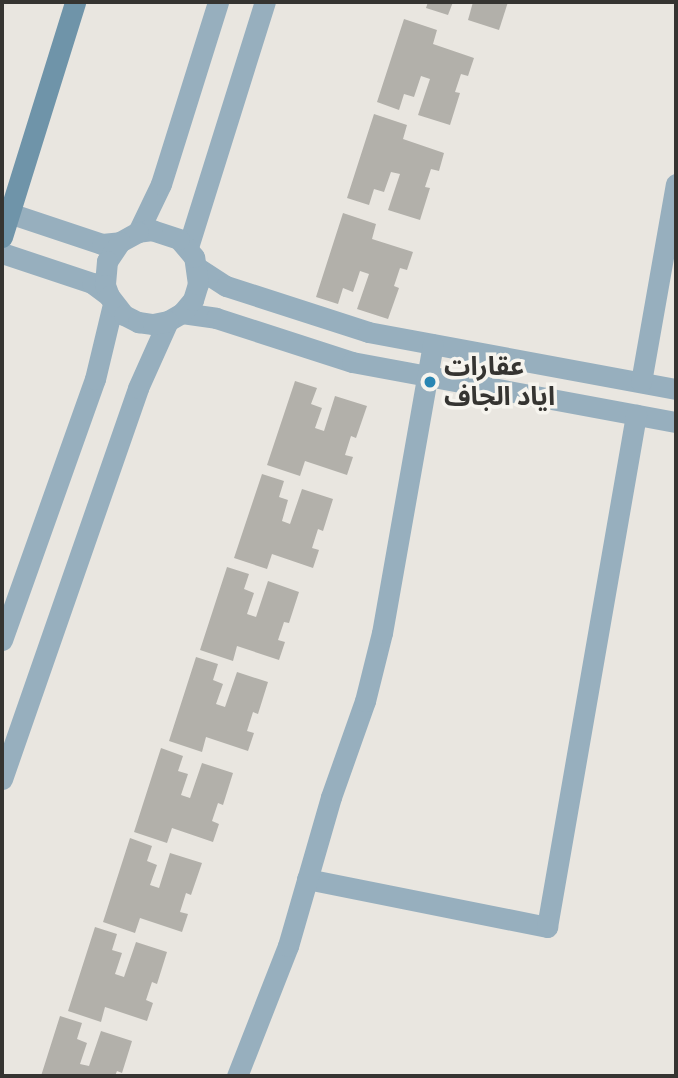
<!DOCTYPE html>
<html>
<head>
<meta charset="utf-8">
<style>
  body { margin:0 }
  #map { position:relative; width:678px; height:1078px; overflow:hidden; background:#e9e6e0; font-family:Figtree,"Noto Sans Arabic",sans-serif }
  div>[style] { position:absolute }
  .building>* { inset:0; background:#b2b0aa }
  .street>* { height:21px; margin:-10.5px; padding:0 10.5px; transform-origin:10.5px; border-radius:10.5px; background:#97afbe }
  .secondary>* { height:21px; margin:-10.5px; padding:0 10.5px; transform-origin:10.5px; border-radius:10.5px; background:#6f94a9 }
  .dots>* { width:19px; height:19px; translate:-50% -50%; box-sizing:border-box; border:4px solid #f6f4ee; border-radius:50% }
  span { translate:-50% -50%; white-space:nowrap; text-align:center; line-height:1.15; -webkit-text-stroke:7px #f6f4ee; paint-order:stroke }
  .poi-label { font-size:26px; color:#353431; font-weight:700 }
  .left { translate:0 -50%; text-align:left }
  .frame { position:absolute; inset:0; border:4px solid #353431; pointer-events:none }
</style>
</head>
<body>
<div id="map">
  <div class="building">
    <div style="clip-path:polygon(428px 2px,453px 2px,448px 15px,426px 8px)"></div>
    <div style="clip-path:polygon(473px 2px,508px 2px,499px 30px,468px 20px)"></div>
    <div style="clip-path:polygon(404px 19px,437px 30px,433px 44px,474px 58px,468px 76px,461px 74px,455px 92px,460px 93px,450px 125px,418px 115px,430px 79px,421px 76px,414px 97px,404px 94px,399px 110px,377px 102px)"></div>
    <div style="clip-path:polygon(374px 114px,407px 125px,403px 139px,444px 153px,439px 171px,431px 169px,425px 187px,430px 188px,420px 220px,388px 210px,400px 174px,391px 172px,384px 192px,374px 189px,369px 205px,347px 198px)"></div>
    <div style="clip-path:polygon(343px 213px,376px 224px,372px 239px,413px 252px,407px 270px,400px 268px,394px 286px,399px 288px,388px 319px,357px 309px,369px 274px,360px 271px,353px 292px,343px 288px,338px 304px,316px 297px)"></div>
    <div style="clip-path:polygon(295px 381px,317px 388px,311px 404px,322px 408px,315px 428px,324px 431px,335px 396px,367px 406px,356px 438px,351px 436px,345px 455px,353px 457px,347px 475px,305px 461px,300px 476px,267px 465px)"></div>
    <div style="clip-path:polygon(262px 474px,284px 481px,279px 497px,288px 500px,282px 521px,290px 524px,302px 489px,333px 499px,323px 531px,318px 529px,312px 548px,319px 550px,313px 568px,272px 554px,267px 569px,234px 558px)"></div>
    <div style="clip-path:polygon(227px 567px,249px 574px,244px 589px,254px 593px,247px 614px,256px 617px,268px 581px,299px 592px,289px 623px,284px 622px,278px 640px,285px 642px,279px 660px,237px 646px,233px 661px,200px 650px)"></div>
    <div style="clip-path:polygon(196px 657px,218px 664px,213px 680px,223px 684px,216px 704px,225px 707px,237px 672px,268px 682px,258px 714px,253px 712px,247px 731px,254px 733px,248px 751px,206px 737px,202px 752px,169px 741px)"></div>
    <div style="clip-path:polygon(161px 748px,183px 756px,178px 771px,188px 774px,181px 795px,190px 798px,202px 763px,233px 773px,223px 805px,218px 803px,212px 821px,219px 824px,213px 842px,172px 828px,167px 843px,134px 832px)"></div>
    <div style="clip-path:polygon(130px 838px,152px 846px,147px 861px,157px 865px,150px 885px,159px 888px,170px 853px,202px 863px,191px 895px,186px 893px,180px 912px,188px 914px,182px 932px,140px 918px,135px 933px,103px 922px)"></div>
    <div style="clip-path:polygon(95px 927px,117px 934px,112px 950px,122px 953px,115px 974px,124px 977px,136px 942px,167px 952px,157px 984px,152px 982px,146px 1000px,153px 1003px,147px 1021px,105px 1007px,101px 1022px,68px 1011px)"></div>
    <div style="clip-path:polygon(60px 1016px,82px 1023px,77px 1039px,87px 1043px,80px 1064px,89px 1066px,101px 1031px,132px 1041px,122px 1073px,117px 1071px,115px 1076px,41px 1076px)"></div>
  </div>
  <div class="street">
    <div style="left:9px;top:213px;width:98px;rotate:18.4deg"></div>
    <div style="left:102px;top:244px;width:18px;rotate:-6deg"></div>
    <div style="left:138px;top:232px;width:53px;rotate:-64.4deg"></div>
    <div style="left:161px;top:184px;width:191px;rotate:-72.6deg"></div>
    <div style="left:188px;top:247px;width:257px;rotate:-72.6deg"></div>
    <div style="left:2px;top:253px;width:95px;rotate:18.4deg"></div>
    <div style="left:92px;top:283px;width:21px;rotate:37deg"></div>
    <div style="left:198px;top:268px;width:33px;rotate:33deg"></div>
    <div style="left:226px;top:286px;width:149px;rotate:17.9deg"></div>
    <div style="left:368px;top:332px;width:313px;rotate:10.5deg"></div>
    <div style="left:182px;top:313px;width:34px;rotate:8deg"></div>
    <div style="left:216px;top:318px;width:143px;rotate:17.9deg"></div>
    <div style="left:352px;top:362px;width:330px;rotate:10.5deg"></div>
    <div style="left:641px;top:382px;width:201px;rotate:-80deg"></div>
    <div style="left:2px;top:640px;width:277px;rotate:-70.4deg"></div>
    <div style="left:95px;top:379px;width:77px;rotate:-76.5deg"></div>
    <div style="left:2px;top:779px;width:414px;rotate:-70.8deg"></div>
    <div style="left:138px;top:388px;width:73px;rotate:-65.9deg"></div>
    <div style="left:168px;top:321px;width:16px;rotate:-30deg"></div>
    <div style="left:182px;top:313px;width:17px;rotate:-50deg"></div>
    <div style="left:193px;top:300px;width:17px;rotate:-73deg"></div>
    <div style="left:198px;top:284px;width:27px;rotate:-98deg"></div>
    <div style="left:194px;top:257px;width:23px;rotate:-130deg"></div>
    <div style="left:179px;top:239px;width:28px;rotate:-162deg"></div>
    <div style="left:152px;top:230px;width:14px;rotate:172deg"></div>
    <div style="left:138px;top:232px;width:21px;rotate:151deg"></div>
    <div style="left:120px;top:242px;width:23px;rotate:124deg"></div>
    <div style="left:107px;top:261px;width:24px;rotate:95deg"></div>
    <div style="left:105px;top:285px;width:12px;rotate:70deg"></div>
    <div style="left:109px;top:296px;width:24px;rotate:52deg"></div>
    <div style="left:124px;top:315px;width:16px;rotate:27deg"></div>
    <div style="left:138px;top:322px;width:15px;rotate:8deg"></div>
    <div style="left:153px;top:324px;width:15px;rotate:-11deg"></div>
    <div style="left:307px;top:879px;width:245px;rotate:11.3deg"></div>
    <div style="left:547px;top:927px;width:520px;rotate:-80.14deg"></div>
    <div style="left:237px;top:1076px;width:140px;rotate:-68.6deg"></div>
    <div style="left:288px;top:946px;width:155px;rotate:-73.9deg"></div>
    <div style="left:331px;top:797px;width:102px;rotate:-70.5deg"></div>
    <div style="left:365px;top:701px;width:70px;rotate:-76deg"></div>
    <div style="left:382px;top:633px;width:293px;rotate:-80deg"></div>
  </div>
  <div class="secondary">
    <div style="left:2px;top:237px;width:246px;rotate:-72.7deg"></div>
  </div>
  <div class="dots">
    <div style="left:430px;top:382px;background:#2986b3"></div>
  </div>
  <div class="poi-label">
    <span class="left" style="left:444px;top:382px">عقارات<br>اياد الجاف</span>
  </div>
  <div class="frame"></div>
</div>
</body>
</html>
